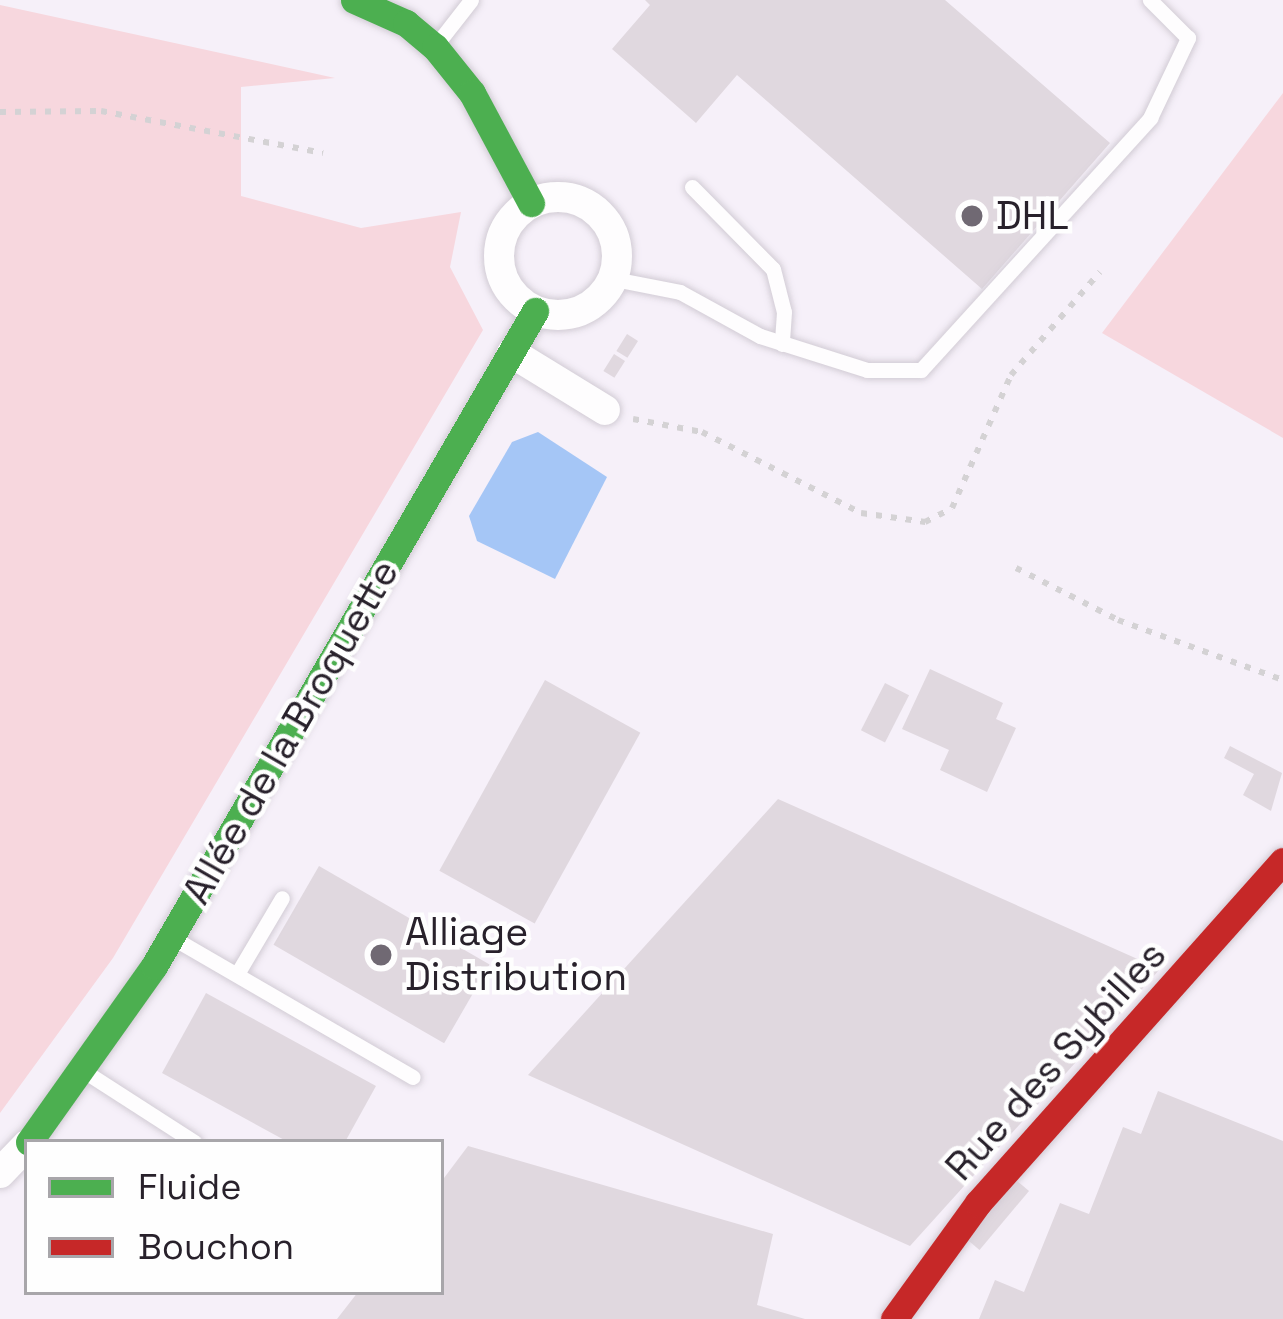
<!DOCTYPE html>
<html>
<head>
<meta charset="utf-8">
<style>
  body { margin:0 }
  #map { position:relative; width:1283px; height:1319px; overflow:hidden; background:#f6f0f9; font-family:"Space Grotesk",sans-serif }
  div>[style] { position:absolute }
  .green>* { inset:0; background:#f7d7de }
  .water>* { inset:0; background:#a5c6f6 }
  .building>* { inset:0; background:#e0d8df; transform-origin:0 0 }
  .path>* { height:6px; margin-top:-3px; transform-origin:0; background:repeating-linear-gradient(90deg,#d4d2d4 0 6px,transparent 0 15px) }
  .roads { filter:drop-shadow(0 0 3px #d2ccd5) drop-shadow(0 0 3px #d2ccd5) }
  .lane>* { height:15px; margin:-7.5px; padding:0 7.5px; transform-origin:7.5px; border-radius:7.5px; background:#fefdfe }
  .street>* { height:30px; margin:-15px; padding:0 15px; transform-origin:15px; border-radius:15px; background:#fefdfe }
  .street>.ring { margin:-15px; padding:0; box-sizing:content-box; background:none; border:30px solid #fefdfe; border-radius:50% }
  .fast>* { height:27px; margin:-13.5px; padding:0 13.5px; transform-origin:13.5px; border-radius:13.5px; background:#4caf50 }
  .jam>* { height:27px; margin:-13.5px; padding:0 13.5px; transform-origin:13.5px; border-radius:13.5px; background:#c62828 }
  .dots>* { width:33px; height:33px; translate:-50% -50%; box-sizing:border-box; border:6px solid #fefefe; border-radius:50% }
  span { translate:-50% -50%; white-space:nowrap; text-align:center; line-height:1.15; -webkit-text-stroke:9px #fefefe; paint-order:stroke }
  .poi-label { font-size:39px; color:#28212b }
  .left { translate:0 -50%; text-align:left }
  .street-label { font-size:39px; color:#28212b }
  .legend { position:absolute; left:24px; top:1139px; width:420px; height:156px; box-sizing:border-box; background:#fefefe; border:3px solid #a8a6aa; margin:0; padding:15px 21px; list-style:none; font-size:36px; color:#28212b }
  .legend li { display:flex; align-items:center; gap:24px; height:60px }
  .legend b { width:60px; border:3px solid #a8a6aa }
</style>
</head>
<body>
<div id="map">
  <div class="green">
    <div style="clip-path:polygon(0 5px,335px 78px,241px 87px,241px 196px,361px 228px,461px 212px,450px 267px,483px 330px,113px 958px,0 1113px)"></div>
    <div style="clip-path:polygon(1283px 93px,1283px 438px,1102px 333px)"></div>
  </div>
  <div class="water">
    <div style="clip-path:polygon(538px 432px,607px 477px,555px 579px,477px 541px,469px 516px,512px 442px)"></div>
  </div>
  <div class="building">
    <div style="clip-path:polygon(645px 0,945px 0,1110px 143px,982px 289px,737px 75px,696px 123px,612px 49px,650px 5px)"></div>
    <div style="left:627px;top:334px;width:13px;height:20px;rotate:32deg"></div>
    <div style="left:614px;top:354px;width:13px;height:20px;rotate:32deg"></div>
    <div style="clip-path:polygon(930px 669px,1003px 703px,996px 719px,1016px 728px,987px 792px,940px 770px,949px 750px,902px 729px)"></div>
    <div style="left:545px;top:680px;width:109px;height:218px;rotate:29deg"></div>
    <div style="left:885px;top:683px;width:27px;height:53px;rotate:27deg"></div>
    <div style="clip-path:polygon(1230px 746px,1282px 773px,1271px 811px,1243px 795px,1254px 774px,1224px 758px)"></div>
    <div style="clip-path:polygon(778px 799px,1160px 969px,910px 1246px,528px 1075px)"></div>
    <div style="left:319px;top:866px;width:197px;height:91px;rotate:30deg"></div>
    <div style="clip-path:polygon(206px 993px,376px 1086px,345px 1142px,288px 1142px,162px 1073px)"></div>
    <div style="clip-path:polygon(1158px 1091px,1283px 1141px,1283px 1319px,979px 1319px,995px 1280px,1024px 1292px,1060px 1203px,1089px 1214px,1123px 1127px,1141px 1134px)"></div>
    <div style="clip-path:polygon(468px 1146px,773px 1234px,757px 1305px,805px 1319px,337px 1319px,358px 1292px,441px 1292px,441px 1182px)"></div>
    <div style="left:1016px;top:1180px;width:17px;height:77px;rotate:40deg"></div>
  </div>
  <div class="path">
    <div style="left:0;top:112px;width:101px;rotate:-0.6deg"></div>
    <div style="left:101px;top:111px;width:226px;rotate:10.7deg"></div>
    <div style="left:633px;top:419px;width:70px;rotate:10.7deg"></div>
    <div style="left:702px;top:432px;width:178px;rotate:27deg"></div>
    <div style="left:861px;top:513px;width:65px;rotate:8deg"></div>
    <div style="left:925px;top:522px;width:30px;rotate:-27deg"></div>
    <div style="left:952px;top:508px;width:145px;rotate:-66.1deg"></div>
    <div style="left:1011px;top:375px;width:136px;rotate:-49.2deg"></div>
    <div style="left:1016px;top:568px;width:114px;rotate:27deg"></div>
    <div style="left:1118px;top:620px;width:176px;rotate:20deg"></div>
  </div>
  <div class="roads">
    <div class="lane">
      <div style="left:436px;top:45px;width:57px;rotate:-52.1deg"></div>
      <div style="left:692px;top:187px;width:115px;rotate:45.4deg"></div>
      <div style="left:773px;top:269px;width:44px;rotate:75.7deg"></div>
      <div style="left:784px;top:312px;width:32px;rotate:94deg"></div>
      <div style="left:614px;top:279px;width:67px;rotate:11.1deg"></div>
      <div style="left:680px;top:292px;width:91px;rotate:28.8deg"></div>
      <div style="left:760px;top:336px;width:112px;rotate:17.6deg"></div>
      <div style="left:867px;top:370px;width:54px"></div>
      <div style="left:921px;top:370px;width:341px;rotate:-47.7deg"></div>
      <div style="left:1150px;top:118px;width:89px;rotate:-64.6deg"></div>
      <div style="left:1188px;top:38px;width:54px;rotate:-135deg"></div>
      <div style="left:173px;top:938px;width:277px;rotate:30.1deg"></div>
      <div style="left:237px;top:974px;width:88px;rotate:-59.4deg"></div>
      <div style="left:84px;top:1071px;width:131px;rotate:32.8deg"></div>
    </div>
    <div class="street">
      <div class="ring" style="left:499px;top:197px;width:88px;height:88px"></div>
      <div style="left:512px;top:353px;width:109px;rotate:31.5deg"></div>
      <div style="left:0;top:1173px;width:39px;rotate:-46deg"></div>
    </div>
    <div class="fast">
      <div style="left:354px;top:0;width:57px;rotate:23.9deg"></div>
      <div style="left:406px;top:23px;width:38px;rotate:40deg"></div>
      <div style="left:435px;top:47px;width:59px;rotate:51.2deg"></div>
      <div style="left:472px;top:93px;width:125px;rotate:61.8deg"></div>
      <div style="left:29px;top:1142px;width:216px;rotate:-54.6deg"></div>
      <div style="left:154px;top:966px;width:758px;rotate:-59.81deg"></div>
    </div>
    <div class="jam">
      <div style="left:894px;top:1319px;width:143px;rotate:-54.1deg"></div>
      <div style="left:978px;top:1203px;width:458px;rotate:-48.3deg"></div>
    </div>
  </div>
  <div class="dots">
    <div style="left:972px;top:216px;background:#706973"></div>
    <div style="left:381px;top:955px;background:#706973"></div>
  </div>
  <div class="poi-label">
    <span class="left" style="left:996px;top:216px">DHL</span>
    <span class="left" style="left:405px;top:955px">Alliage<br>Distribution</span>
  </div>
  <div class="street-label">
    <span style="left:291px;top:732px;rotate:-60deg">Allée de la Broquette</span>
    <span style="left:1056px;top:1061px;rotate:-48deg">Rue des Sybilles</span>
  </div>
  <ul class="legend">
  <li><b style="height:15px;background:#4caf50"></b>Fluide</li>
  <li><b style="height:15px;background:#c62828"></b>Bouchon</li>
  </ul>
</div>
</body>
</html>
